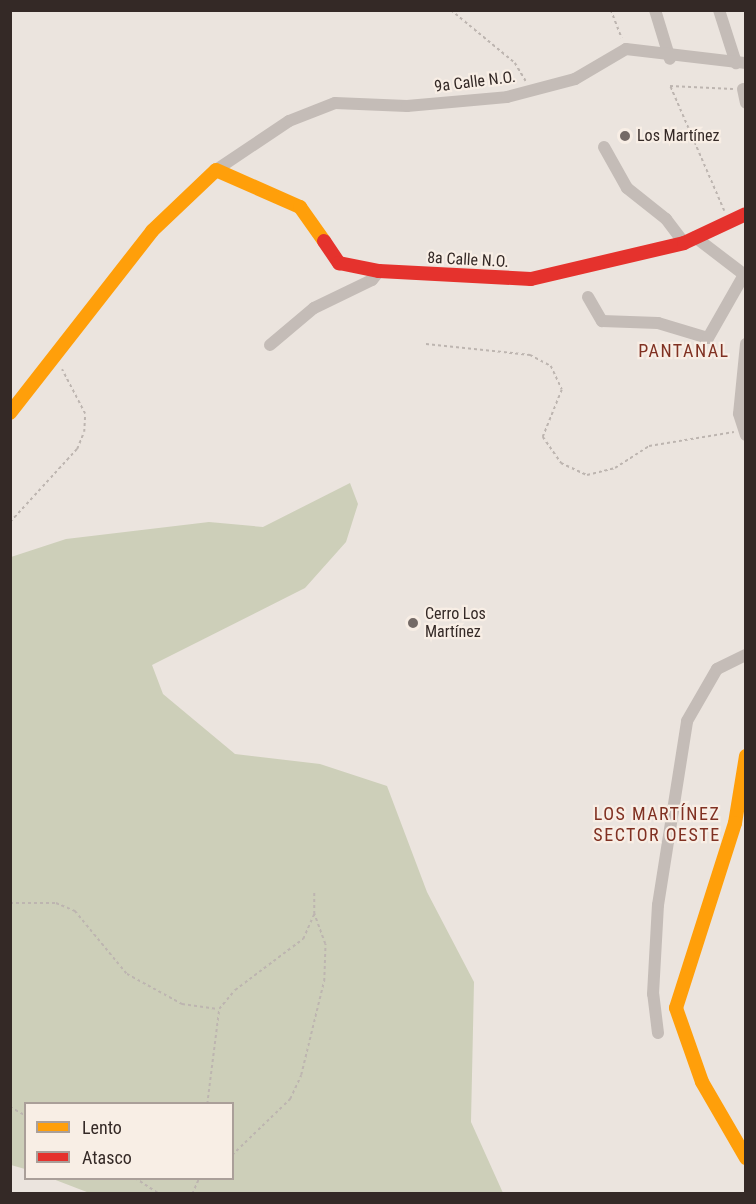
<!DOCTYPE html>
<html>
<head>
<meta charset="utf-8">
<style>
  body { margin:0 }
  #map { position:relative; width:756px; height:1204px; overflow:hidden; background:#ebe4de; font-family:"Roboto Condensed",sans-serif }
  div>[style] { position:absolute }
  .green>* { inset:0; background:#cdcfb9 }
  .path>* { height:1.5px; margin-top:-0.75px; transform-origin:0; background:repeating-linear-gradient(90deg,#bdb5b0 0 3px,transparent 0 6px) }
  .street>* { height:12px; margin:-6px; padding:0 6px; transform-origin:6px; border-radius:6px; background:#c4bcb7 }
  .slow>* { height:14px; margin:-7px; padding:0 7px; transform-origin:7px; border-radius:7px; background:#ff9f0a }
  .jam>* { height:14px; margin:-7px; padding:0 7px; transform-origin:7px; border-radius:7px; background:#e5322d }
  .dots>* { width:16px; height:16px; translate:-50% -50%; box-sizing:border-box; border:3px solid #f8eee5; border-radius:50% }
  span { translate:-50% -50%; white-space:nowrap; text-align:center; line-height:1.15; -webkit-text-stroke:4.5px #f8eee5; paint-order:stroke }
  .street-label { font-size:16px; color:#342926 }
  .poi-label { font-size:16px; color:#342926 }
  .left { translate:0 -50%; text-align:left }
  .neighbourhood-label { font-size:18px; color:#803122; letter-spacing:1.5px }
  .frame { position:absolute; inset:0; border:12px solid #342926; pointer-events:none }
  .legend { position:absolute; left:24px; top:1102px; width:210px; height:78px; box-sizing:border-box; background:#f8eee5; border:2px solid #aa9f99; margin:0; padding:8px 10px; list-style:none; font-size:18px; color:#342926 }
  .legend li { display:flex; align-items:center; gap:12px; height:30px }
  .legend b { width:30px; border:2px solid #aa9f99 }
</style>
</head>
<body>
<div id="map">
  <div class="green">
    <div style="clip-path:polygon(350px 483px,358px 504px,346px 542px,305px 588px,152px 665px,163px 694px,235px 754px,320px 764px,387px 786px,427px 892px,474px 982px,471px 1122px,503px 1193px,92px 1194px,53px 1179px,232px 1178px,232px 1104px,26px 1104px,25px 1169px,11px 1165px,11px 557px,66px 539px,209px 522px,263px 527px)"></div>
  </div>
  <div class="path">
    <div style="left:451px;top:10px;width:83px;rotate:39.6deg"></div>
    <div style="left:515px;top:63px;width:21px;rotate:59deg"></div>
    <div style="left:611px;top:10px;width:30px;rotate:69deg"></div>
    <div style="left:724px;top:211px;width:136px;rotate:-113.4deg"></div>
    <div style="left:670px;top:86px;width:63px;rotate:2.7deg"></div>
    <div style="left:426px;top:344px;width:105px;rotate:6deg"></div>
    <div style="left:530px;top:355px;width:24px;rotate:28deg"></div>
    <div style="left:551px;top:366px;width:26px;rotate:65deg"></div>
    <div style="left:562px;top:390px;width:51px;rotate:112deg"></div>
    <div style="left:543px;top:437px;width:32px;rotate:55deg"></div>
    <div style="left:561px;top:463px;width:29px;rotate:25deg"></div>
    <div style="left:587px;top:475px;width:29px;rotate:-14deg"></div>
    <div style="left:615px;top:468px;width:40px;rotate:-32.9deg"></div>
    <div style="left:649px;top:446px;width:86px;rotate:-9.4deg"></div>
    <div style="left:10px;top:522px;width:99px;rotate:-47.5deg"></div>
    <div style="left:77px;top:449px;width:18px;rotate:-68deg"></div>
    <div style="left:84px;top:432px;width:18px;rotate:-87deg"></div>
    <div style="left:85px;top:414px;width:50px;rotate:-117.6deg"></div>
    <div style="left:10px;top:903px;width:46px"></div>
    <div style="left:56px;top:903px;width:21px;rotate:23deg"></div>
    <div style="left:75px;top:911px;width:82px;rotate:50.5deg"></div>
    <div style="left:127px;top:974px;width:63px;rotate:28.6deg"></div>
    <div style="left:182px;top:1004px;width:36px;rotate:8deg"></div>
    <div style="left:207px;top:1104px;width:96px;rotate:-82.8deg"></div>
    <div style="left:219px;top:1009px;width:25px;rotate:-50deg"></div>
    <div style="left:235px;top:990px;width:85px;rotate:-36.9deg"></div>
    <div style="left:303px;top:939px;width:27px;rotate:-66deg"></div>
    <div style="left:314px;top:914px;width:23px;rotate:-90deg"></div>
    <div style="left:10px;top:1107px;width:18px;rotate:29deg"></div>
    <div style="left:232px;top:1155px;width:81px;rotate:-44deg"></div>
    <div style="left:290px;top:1099px;width:26px;rotate:-65deg"></div>
    <div style="left:301px;top:1075px;width:97px;rotate:-76.3deg"></div>
    <div style="left:324px;top:981px;width:37px;rotate:-88deg"></div>
    <div style="left:325px;top:944px;width:32px;rotate:-110deg"></div>
    <div style="left:135px;top:1178px;width:30px;rotate:33deg"></div>
    <div style="left:192px;top:1194px;width:17px;rotate:-66deg"></div>
  </div>
  <div class="street">
    <div style="left:655px;top:10px;width:51px;rotate:73deg"></div>
    <div style="left:719px;top:10px;width:56px;rotate:72.2deg"></div>
    <div style="left:743px;top:89px;width:14px;rotate:78deg"></div>
    <div style="left:604px;top:147px;width:47px;rotate:60.7deg"></div>
    <div style="left:627px;top:188px;width:50px;rotate:38.5deg"></div>
    <div style="left:666px;top:219px;width:30px;rotate:53deg"></div>
    <div style="left:216px;top:170px;width:88px;rotate:-33.9deg"></div>
    <div style="left:289px;top:121px;width:49px;rotate:-21.4deg"></div>
    <div style="left:335px;top:103px;width:72px;rotate:2.4deg"></div>
    <div style="left:407px;top:106px;width:100px;rotate:-5.1deg"></div>
    <div style="left:507px;top:97px;width:70px;rotate:-14.8deg"></div>
    <div style="left:575px;top:79px;width:59px;rotate:-30.5deg"></div>
    <div style="left:626px;top:49px;width:121px;rotate:6.7deg"></div>
    <div style="left:695px;top:237px;width:64px;rotate:37.4deg"></div>
    <div style="left:588px;top:297px;width:28px;rotate:60deg"></div>
    <div style="left:602px;top:321px;width:56px;rotate:2deg"></div>
    <div style="left:658px;top:323px;width:52px;rotate:16.7deg"></div>
    <div style="left:708px;top:338px;width:73px;rotate:-60.3deg"></div>
    <div style="left:746px;top:344px;width:70px;rotate:95.7deg"></div>
    <div style="left:739px;top:414px;width:22px;rotate:72deg"></div>
    <div style="left:270px;top:345px;width:57px;rotate:-40.1deg"></div>
    <div style="left:314px;top:308px;width:64px;rotate:-25.8deg"></div>
    <div style="left:372px;top:280px;width:11px;rotate:-52deg"></div>
    <div style="left:658px;top:1033px;width:39px;rotate:-97deg"></div>
    <div style="left:653px;top:994px;width:89px;rotate:-86.8deg"></div>
    <div style="left:658px;top:905px;width:186px;rotate:-81deg"></div>
    <div style="left:687px;top:721px;width:60px;rotate:-60deg"></div>
    <div style="left:717px;top:669px;width:32px;rotate:-26deg"></div>
  </div>
  <div class="slow">
    <div style="left:10px;top:413px;width:231px;rotate:-52deg"></div>
    <div style="left:152px;top:231px;width:88px;rotate:-43.6deg"></div>
    <div style="left:216px;top:170px;width:92px;rotate:23.8deg"></div>
    <div style="left:300px;top:207px;width:42px;rotate:54.8deg"></div>
    <div style="left:746px;top:756px;width:68px;rotate:99.3deg"></div>
    <div style="left:735px;top:823px;width:194px;rotate:107.7deg"></div>
    <div style="left:676px;top:1008px;width:78px;rotate:70.6deg"></div>
    <div style="left:702px;top:1082px;width:88px;rotate:59.9deg"></div>
  </div>
  <div class="jam">
    <div style="left:324px;top:241px;width:27px;rotate:56deg"></div>
    <div style="left:339px;top:263px;width:41px;rotate:11.3deg"></div>
    <div style="left:379px;top:271px;width:152px;rotate:3deg"></div>
    <div style="left:531px;top:279px;width:157px;rotate:-13.2deg"></div>
    <div style="left:684px;top:243px;width:68px;rotate:-25.1deg"></div>
  </div>
  <div class="dots">
    <div style="left:625px;top:136px;background:#746a66"></div>
    <div style="left:413px;top:623px;background:#746a66"></div>
  </div>
  <div class="street-label">
    <span style="left:475px;top:82px;rotate:-7deg">9a Calle N.O.</span>
    <span style="left:468px;top:260px;rotate:3deg">8a Calle N.O.</span>
  </div>
  <div class="poi-label">
    <span class="left" style="left:637px;top:136px">Los Martínez</span>
    <span class="left" style="left:425px;top:623px">Cerro Los<br>Martínez</span>
  </div>
  <div class="neighbourhood-label">
    <span style="left:684px;top:351px">PANTANAL</span>
    <span style="left:657px;top:825px">LOS MARTÍNEZ<br>SECTOR OESTE</span>
  </div>
  <div class="frame"></div>
  <ul class="legend">
  <li><b style="height:8px;background:#ff9f0a"></b>Lento</li>
  <li><b style="height:8px;background:#e5322d"></b>Atasco</li>
  </ul>
</div>
</body>
</html>
